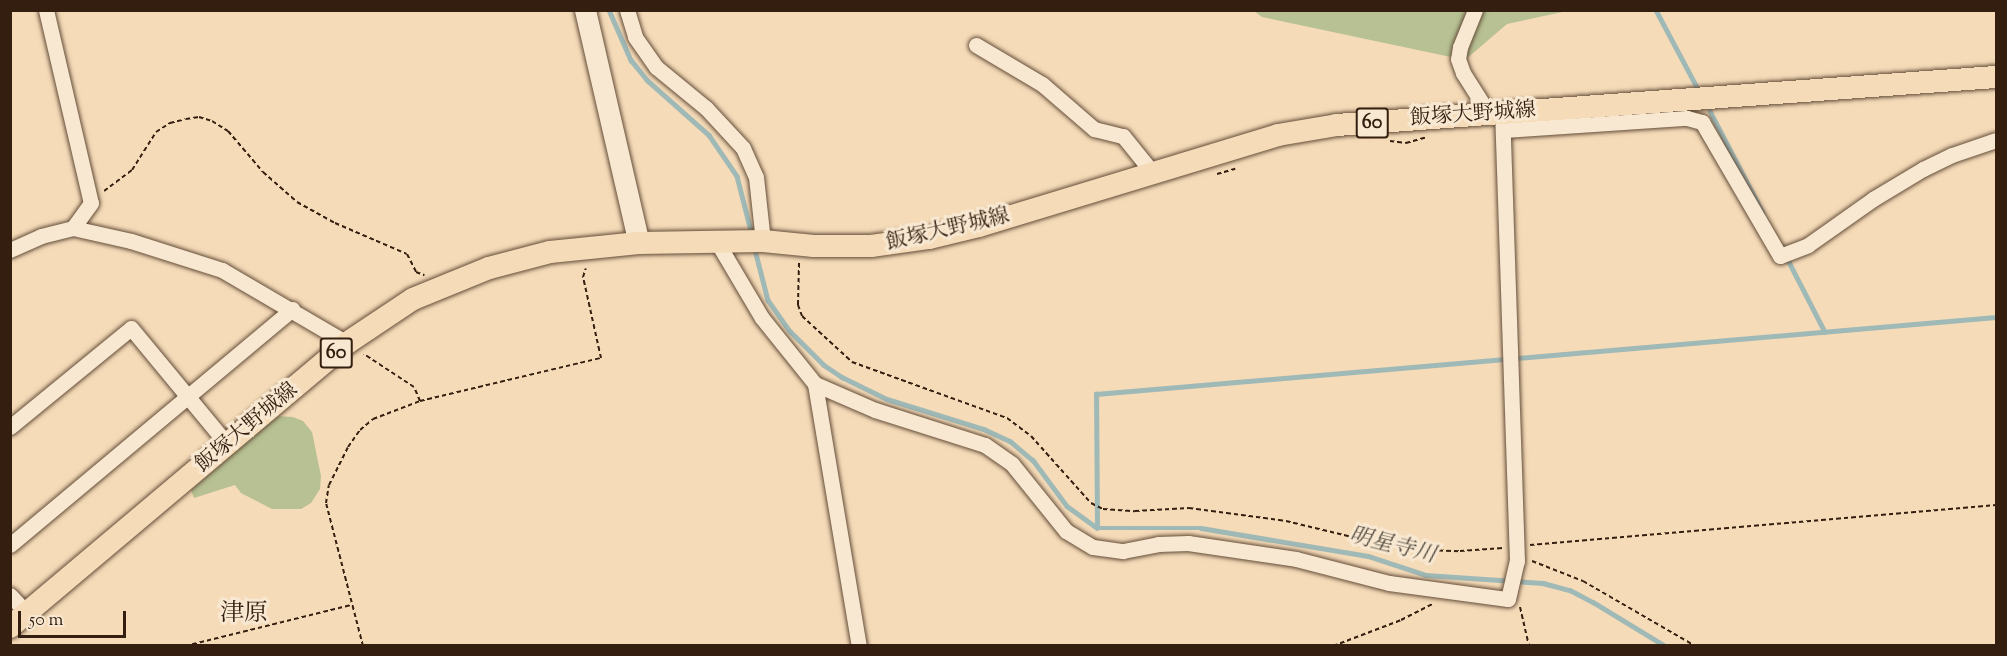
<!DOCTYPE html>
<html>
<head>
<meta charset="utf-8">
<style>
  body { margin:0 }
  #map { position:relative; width:2007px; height:656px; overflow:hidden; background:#f5dbb8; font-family:"Sorts Mill Goudy","Noto Serif JP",serif }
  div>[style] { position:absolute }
  .green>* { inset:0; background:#b7c193 }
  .stream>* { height:4.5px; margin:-2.25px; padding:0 2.25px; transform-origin:2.25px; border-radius:2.25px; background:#9fb9b7 }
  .path>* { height:2px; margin-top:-1px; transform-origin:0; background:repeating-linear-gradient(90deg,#341e0f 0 4.5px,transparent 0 7.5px) }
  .roads { filter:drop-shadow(0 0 2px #644d39) drop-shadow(0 0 2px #644d39) }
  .street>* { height:15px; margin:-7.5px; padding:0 7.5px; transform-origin:7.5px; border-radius:7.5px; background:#f8e8d1 }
  .secondary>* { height:21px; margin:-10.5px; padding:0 10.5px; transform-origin:10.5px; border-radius:10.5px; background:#f8e8d1 }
  .primary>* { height:22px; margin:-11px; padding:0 11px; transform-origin:11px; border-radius:11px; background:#f5dbb8 }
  span { translate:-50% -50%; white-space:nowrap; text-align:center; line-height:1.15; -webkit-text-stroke:6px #f8e8d1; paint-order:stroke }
  .shield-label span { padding:2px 4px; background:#f8e8d1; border:2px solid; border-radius:4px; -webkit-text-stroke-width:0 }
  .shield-label { font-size:20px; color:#341e0f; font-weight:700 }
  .street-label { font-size:21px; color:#341e0f }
  .water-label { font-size:22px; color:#544c41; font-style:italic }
  .quarter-label { font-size:24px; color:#341e0f }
  .frame { position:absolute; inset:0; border:12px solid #341e0f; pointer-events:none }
  .scale { position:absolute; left:18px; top:611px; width:108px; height:27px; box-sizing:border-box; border:3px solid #341e0f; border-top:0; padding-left:8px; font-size:18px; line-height:21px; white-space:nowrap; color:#341e0f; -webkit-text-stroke:4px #f8e8d1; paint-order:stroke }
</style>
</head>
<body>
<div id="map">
  <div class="green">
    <div style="clip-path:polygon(1254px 11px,1567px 11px,1507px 24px,1465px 60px,1262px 17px)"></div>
    <div style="clip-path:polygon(276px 416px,293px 417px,303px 421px,312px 432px,321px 476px,320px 489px,311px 503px,301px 509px,272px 509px,241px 493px,235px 485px,194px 498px,191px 490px)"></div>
  </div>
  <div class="stream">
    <div style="left:609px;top:10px;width:55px;rotate:66.3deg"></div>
    <div style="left:631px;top:60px;width:26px;rotate:51deg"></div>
    <div style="left:647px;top:80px;width:83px;rotate:41.6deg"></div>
    <div style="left:709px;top:135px;width:50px;rotate:55.7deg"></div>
    <div style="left:737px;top:176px;width:61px;rotate:75.7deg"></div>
    <div style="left:1656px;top:10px;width:87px;rotate:62deg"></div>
    <div style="left:1710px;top:111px;width:115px;rotate:62.5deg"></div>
    <div style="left:754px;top:246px;width:56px;rotate:75.5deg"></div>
    <div style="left:768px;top:300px;width:38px;rotate:55deg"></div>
    <div style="left:790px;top:331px;width:48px;rotate:45deg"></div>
    <div style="left:824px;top:365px;width:22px;rotate:34deg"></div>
    <div style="left:842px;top:377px;width:50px;rotate:26.1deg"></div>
    <div style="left:887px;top:399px;width:102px;rotate:17.2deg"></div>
    <div style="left:984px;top:429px;width:29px;rotate:25deg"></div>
    <div style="left:1010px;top:441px;width:30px;rotate:40deg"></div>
    <div style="left:1033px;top:460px;width:57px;rotate:53.5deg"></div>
    <div style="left:1067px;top:506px;width:37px;rotate:36deg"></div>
    <div style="left:1787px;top:258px;width:83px;rotate:62.8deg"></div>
    <div style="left:1097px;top:528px;width:134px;rotate:-90.4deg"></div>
    <div style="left:1096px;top:394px;width:903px;rotate:-4.89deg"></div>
    <div style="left:1097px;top:528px;width:104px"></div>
    <div style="left:1201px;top:528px;width:169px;rotate:9.5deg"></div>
    <div style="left:1368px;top:556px;width:61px;rotate:18.1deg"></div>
    <div style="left:1426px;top:575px;width:117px;rotate:3.9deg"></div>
    <div style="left:1543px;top:583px;width:28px;rotate:15deg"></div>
    <div style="left:1570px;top:590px;width:26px;rotate:28deg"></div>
    <div style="left:1593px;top:602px;width:84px;rotate:31.4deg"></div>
  </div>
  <div class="path">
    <div style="left:1390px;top:141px;width:16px;rotate:7deg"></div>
    <div style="left:1406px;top:143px;width:22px;rotate:-16deg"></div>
    <div style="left:1217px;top:174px;width:19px;rotate:-16deg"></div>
    <div style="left:104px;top:191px;width:35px;rotate:-37deg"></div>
    <div style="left:132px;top:170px;width:45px;rotate:-57.7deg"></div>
    <div style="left:156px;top:132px;width:17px;rotate:-33deg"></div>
    <div style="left:170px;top:123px;width:16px;rotate:-14deg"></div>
    <div style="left:186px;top:119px;width:13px;rotate:-9deg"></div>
    <div style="left:199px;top:117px;width:14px;rotate:17deg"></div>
    <div style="left:212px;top:121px;width:19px;rotate:32deg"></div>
    <div style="left:228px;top:131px;width:54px;rotate:49.5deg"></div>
    <div style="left:263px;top:172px;width:45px;rotate:41.4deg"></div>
    <div style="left:297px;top:202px;width:43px;rotate:28.9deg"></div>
    <div style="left:335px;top:223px;width:78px;rotate:23.3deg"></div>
    <div style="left:407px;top:254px;width:20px;rotate:63deg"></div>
    <div style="left:416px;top:272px;width:9px;rotate:21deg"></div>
    <div style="left:799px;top:263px;width:42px;rotate:91.4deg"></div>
    <div style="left:798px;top:305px;width:12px;rotate:70deg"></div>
    <div style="left:802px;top:316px;width:68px;rotate:42.6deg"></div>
    <div style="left:852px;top:362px;width:165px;rotate:19.9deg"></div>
    <div style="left:1007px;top:418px;width:30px;rotate:37deg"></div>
    <div style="left:1031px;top:436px;width:90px;rotate:48.2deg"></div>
    <div style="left:1091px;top:503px;width:13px;rotate:27deg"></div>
    <div style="left:1103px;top:509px;width:32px;rotate:4deg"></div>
    <div style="left:1135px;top:511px;width:54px;rotate:-3.2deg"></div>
    <div style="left:1189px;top:508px;width:98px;rotate:7.6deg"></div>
    <div style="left:1286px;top:521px;width:102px;rotate:13.6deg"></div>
    <div style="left:1385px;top:545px;width:39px;rotate:7deg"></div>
    <div style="left:1424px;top:550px;width:36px;rotate:2deg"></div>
    <div style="left:1460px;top:551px;width:43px;rotate:-4deg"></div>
    <div style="left:420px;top:401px;width:186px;rotate:-13.4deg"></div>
    <div style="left:601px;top:358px;width:83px;rotate:-102.5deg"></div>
    <div style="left:583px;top:277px;width:9px;rotate:-72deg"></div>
    <div style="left:1530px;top:545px;width:468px;rotate:-4.9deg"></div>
    <div style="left:1532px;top:561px;width:55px;rotate:21.4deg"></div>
    <div style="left:1583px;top:581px;width:129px;rotate:30.1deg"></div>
    <div style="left:1520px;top:607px;width:40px;rotate:77deg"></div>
    <div style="left:185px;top:646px;width:171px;rotate:-13.9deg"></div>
    <div style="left:363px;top:646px;width:148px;rotate:-104.5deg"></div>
    <div style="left:326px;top:503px;width:18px;rotate:-81deg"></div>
    <div style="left:329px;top:485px;width:42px;rotate:-63.4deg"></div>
    <div style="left:348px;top:447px;width:21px;rotate:-55deg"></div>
    <div style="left:360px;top:430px;width:17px;rotate:-40deg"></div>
    <div style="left:373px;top:419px;width:50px;rotate:-21deg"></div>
    <div style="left:420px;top:401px;width:15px;rotate:-113deg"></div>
    <div style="left:414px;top:387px;width:60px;rotate:-146.6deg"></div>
    <div style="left:1333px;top:646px;width:73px;rotate:-20.9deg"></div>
    <div style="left:1401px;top:620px;width:35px;rotate:-27deg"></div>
  </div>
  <div class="roads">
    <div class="street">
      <div style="left:46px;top:10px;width:198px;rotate:76.9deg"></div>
      <div style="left:91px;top:203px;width:31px;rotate:126deg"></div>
      <div style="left:627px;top:10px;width:28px;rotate:73deg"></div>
      <div style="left:635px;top:37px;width:37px;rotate:55deg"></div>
      <div style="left:656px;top:67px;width:65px;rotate:39.4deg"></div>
      <div style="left:706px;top:108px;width:54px;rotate:47.2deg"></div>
      <div style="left:743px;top:148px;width:32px;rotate:66deg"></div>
      <div style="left:756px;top:177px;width:64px;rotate:83.8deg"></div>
      <div style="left:1475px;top:10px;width:40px;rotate:112deg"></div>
      <div style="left:1460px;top:47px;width:12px;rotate:99deg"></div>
      <div style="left:1458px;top:59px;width:15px;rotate:70deg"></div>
      <div style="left:1463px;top:73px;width:49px;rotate:57.6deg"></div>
      <div style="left:976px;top:45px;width:77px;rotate:30.6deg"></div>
      <div style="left:1042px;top:84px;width:69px;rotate:40.9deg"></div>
      <div style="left:1094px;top:129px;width:30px;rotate:14deg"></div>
      <div style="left:1123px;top:136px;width:46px;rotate:51.1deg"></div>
      <div style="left:1504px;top:130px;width:183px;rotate:-3.8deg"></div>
      <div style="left:1687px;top:118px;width:16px;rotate:15deg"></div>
      <div style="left:1702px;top:122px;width:155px;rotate:59.8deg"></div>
      <div style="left:1780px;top:256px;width:30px;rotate:-21deg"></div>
      <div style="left:1808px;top:245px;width:80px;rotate:-35.3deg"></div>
      <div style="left:1873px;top:199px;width:58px;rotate:-31deg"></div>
      <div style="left:1923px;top:169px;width:32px;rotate:-26deg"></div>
      <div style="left:1952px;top:155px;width:46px;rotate:-18.8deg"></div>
      <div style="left:717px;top:242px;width:88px;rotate:59.4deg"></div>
      <div style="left:762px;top:318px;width:85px;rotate:51.2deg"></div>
      <div style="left:815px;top:384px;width:266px;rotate:80.5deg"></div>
      <div style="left:10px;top:250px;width:34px;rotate:-24deg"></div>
      <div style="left:41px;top:236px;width:33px;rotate:-14deg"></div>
      <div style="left:73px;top:228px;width:59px;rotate:12.6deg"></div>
      <div style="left:131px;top:241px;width:96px;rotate:17.7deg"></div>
      <div style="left:222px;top:270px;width:145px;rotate:30.3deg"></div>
      <div style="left:815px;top:384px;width:65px;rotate:23.4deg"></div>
      <div style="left:875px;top:410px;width:115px;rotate:17.7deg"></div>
      <div style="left:985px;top:445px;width:33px;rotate:35deg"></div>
      <div style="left:1012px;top:464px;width:86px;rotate:51.1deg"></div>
      <div style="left:1066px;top:531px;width:31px;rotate:31deg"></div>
      <div style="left:1093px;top:547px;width:30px;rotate:8deg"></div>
      <div style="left:1123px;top:551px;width:36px;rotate:-11deg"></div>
      <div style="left:1158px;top:544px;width:30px;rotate:-2deg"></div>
      <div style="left:1188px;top:543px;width:109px;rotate:8.4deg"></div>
      <div style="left:1296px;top:559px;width:96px;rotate:14.5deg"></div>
      <div style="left:1389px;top:583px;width:120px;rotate:7.7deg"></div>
      <div style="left:1508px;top:599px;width:39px;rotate:-77deg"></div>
      <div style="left:1517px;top:561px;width:448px;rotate:-91.9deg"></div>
      <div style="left:10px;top:427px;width:156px;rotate:-39.3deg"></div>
      <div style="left:131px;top:328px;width:151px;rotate:50.4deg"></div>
      <div style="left:10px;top:545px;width:368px;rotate:-39.9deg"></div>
      <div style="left:10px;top:595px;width:25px;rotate:47deg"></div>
    </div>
    <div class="secondary">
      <div style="left:585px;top:10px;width:239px;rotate:77deg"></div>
    </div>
    <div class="primary">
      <div style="left:10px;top:627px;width:441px;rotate:-40.1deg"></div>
      <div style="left:347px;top:343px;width:79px;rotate:-33.7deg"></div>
      <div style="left:413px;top:299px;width:82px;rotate:-22.2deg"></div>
      <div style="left:489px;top:268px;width:63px;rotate:-14.7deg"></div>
      <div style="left:550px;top:252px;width:89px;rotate:-5.8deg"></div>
      <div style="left:639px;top:243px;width:124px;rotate:-0.9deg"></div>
      <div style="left:763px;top:241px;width:51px;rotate:5.6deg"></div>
      <div style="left:814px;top:246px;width:57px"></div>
      <div style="left:871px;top:246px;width:59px;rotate:-7.9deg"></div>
      <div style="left:929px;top:238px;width:51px;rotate:-13.5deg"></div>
      <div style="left:979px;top:226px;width:313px;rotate:-16.9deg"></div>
      <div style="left:1278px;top:135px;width:60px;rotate:-9.6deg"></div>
      <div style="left:1337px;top:125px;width:661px;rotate:-4.17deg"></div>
    </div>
  </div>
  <div class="shield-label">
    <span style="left:1372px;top:123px">60</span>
    <span style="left:336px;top:353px">60</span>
  </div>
  <div class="street-label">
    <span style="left:1473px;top:115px;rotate:-4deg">飯塚大野城線</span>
    <span style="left:948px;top:230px;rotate:-13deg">飯塚大野城線</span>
    <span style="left:247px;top:428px;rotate:-40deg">飯塚大野城線</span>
  </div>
  <div class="water-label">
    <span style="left:1392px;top:547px;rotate:14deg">明星寺川</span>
  </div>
  <div class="quarter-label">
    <span style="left:244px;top:615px">津原</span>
  </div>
  <div class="frame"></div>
  <div class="scale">50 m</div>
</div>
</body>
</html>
